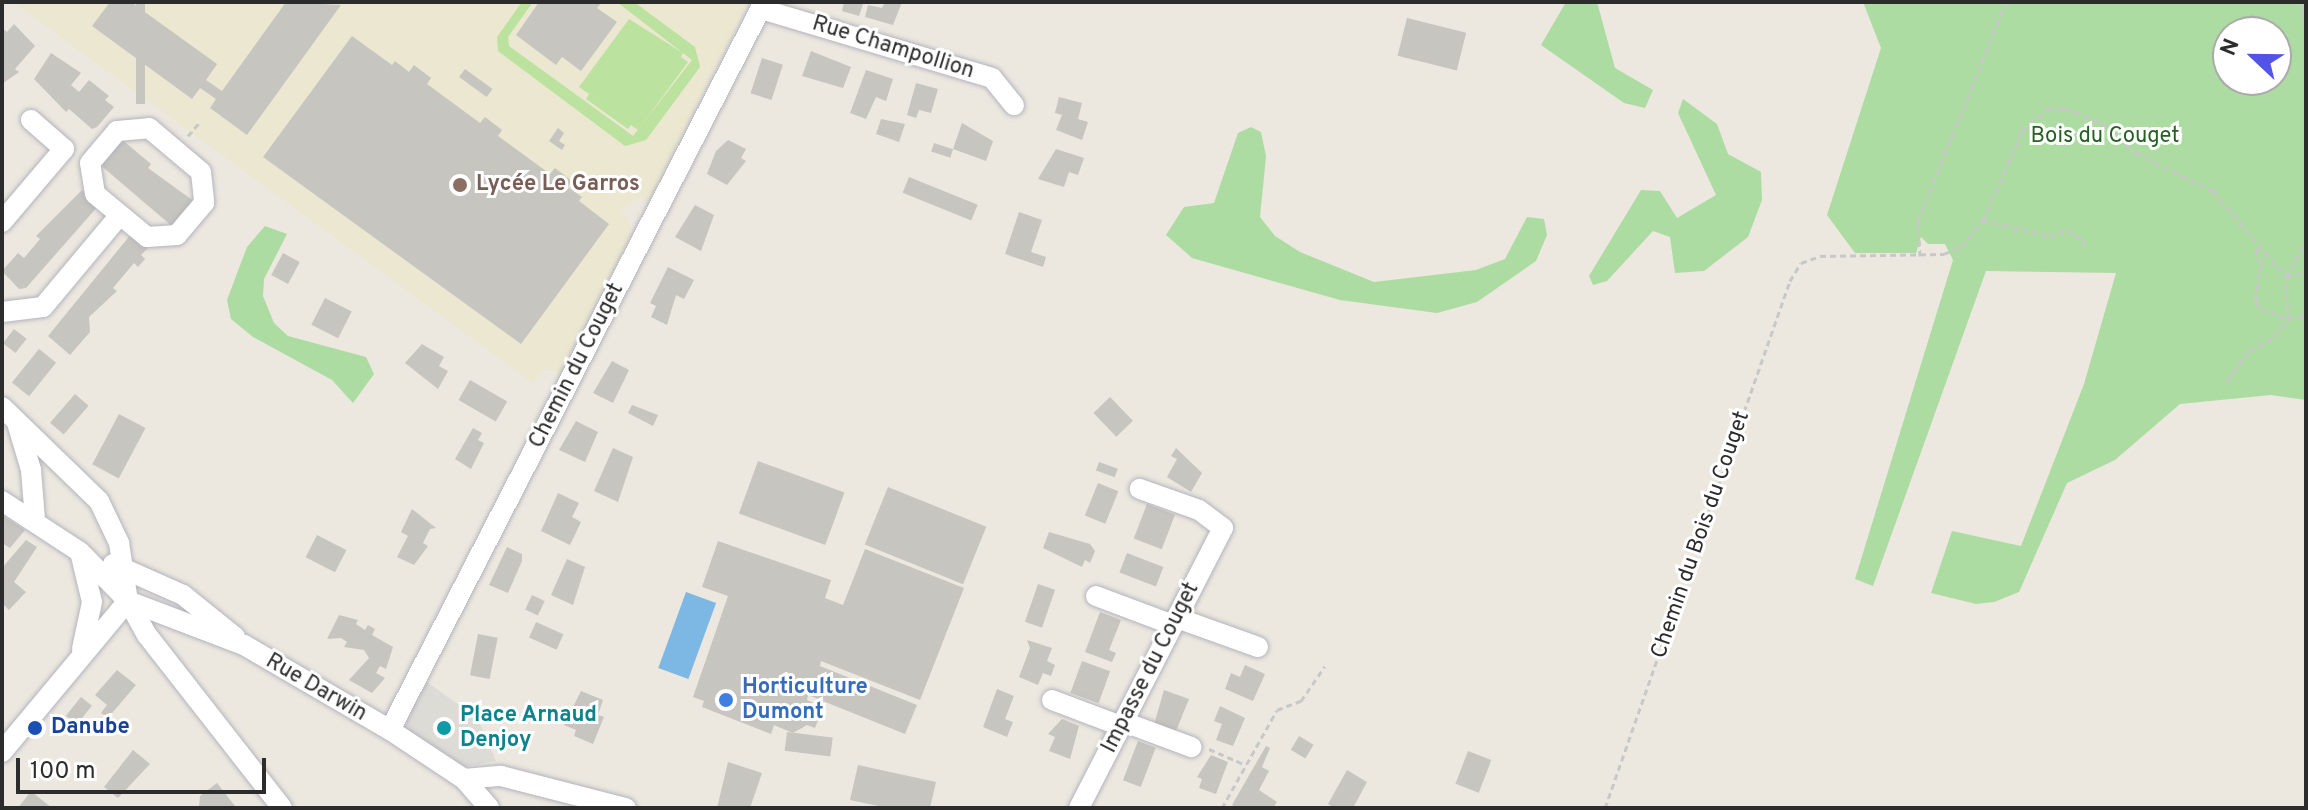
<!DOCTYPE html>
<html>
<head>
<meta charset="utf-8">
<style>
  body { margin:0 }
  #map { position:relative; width:2308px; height:810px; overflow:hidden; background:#ece8df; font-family:Overpass,sans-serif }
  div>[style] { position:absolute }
  .education>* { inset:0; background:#ebe7d1 }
  .green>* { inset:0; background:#acdca2 }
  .pitch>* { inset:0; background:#bbe29f }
  .plaza>* { inset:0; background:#dcdbd6 }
  .water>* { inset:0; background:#7db7e3; transform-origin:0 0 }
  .building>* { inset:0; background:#c7c5bf; transform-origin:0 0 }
  .path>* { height:3px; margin-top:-1.5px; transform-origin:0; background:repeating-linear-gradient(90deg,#c8c8c8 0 6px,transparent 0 10px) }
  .roads { filter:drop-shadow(0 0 2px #b3b3be) drop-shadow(0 0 2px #b3b3be) }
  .minor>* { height:20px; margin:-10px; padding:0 10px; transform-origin:10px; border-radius:10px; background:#fff }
  .dots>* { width:22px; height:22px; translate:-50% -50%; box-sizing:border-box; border:4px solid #fff; border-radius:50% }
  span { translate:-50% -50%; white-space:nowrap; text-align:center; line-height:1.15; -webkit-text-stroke:6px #fff; paint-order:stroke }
  .street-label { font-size:22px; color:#2c2c2c }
  .park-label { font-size:22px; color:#256222 }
  .education-label { font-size:22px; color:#785e54; font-weight:700 }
  .left { translate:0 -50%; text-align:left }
  .shop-label { font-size:22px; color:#366cbe; font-weight:700 }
  .culture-label { font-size:22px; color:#0d838f; font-weight:700 }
  .transit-label { font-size:22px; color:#164399; font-weight:700 }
  .frame { position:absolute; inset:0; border:4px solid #2c2c2c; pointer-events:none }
  .north { position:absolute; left:2212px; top:16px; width:80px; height:80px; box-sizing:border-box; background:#fff; border:2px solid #ababab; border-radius:50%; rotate:292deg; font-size:22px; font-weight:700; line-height:32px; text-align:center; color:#2c2c2c }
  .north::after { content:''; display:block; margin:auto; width:28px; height:36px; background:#5154e7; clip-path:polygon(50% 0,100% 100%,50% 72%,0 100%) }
  .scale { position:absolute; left:16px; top:758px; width:250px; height:36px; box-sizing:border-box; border:4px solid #2c2c2c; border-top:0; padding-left:10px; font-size:24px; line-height:28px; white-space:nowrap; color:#2c2c2c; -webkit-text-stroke:6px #fff; paint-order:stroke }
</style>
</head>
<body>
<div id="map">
  <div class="education">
    <div style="clip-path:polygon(13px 2px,749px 2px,648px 203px,638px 198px,620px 211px,628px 218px,631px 235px,561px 373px,544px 368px,533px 383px)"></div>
  </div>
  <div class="green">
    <div style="clip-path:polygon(1566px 2px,1597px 2px,1615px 68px,1653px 90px,1645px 108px,1624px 103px,1541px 45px)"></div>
    <div style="clip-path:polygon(evenodd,1863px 2px,2306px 2px,2306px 400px,2271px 395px,2180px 404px,2115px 460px,2067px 483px,2019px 592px,1994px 602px,1976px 604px,1931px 593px,1952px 531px,2021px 546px,2084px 384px,2116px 273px,1986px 271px,1873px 586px,1855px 579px,1953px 260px,1945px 244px,1928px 244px,1921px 237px,1916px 253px,1855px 253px,1827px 215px,1881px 48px,1863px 2px,2276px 32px,2276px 80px,2228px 80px,2228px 32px,2276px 32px)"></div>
    <div style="clip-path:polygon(1683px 99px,1717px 124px,1728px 154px,1761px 172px,1762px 200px,1748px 237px,1704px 271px,1675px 273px,1670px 237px,1653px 231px,1607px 281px,1593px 285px,1589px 276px,1641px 190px,1660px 191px,1677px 218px,1716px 195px,1678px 113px)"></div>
    <div style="clip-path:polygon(1251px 127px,1261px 132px,1266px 156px,1260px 217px,1275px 236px,1300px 252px,1374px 282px,1476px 270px,1505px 259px,1527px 217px,1544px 219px,1547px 235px,1536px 261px,1477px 302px,1437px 313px,1340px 300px,1192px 258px,1166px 235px,1184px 207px,1214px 203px,1238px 133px)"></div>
    <div style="clip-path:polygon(265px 226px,287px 234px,264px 279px,263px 296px,274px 323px,288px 336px,366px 357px,374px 374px,353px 403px,332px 380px,253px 337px,231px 319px,227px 300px,247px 247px)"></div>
  </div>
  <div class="pitch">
    <div style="clip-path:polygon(522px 2px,533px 2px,508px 37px,509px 46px,633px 136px,692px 60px,617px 2px,634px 2px,695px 47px,700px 67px,646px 140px,625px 146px,498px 51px,497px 37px)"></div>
    <div style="clip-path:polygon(629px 19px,683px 53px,681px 57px,688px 62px,638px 130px,631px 125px,628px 129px,586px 99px,589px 94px,579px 87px)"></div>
  </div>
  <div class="plaza">
    <div style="clip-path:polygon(427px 682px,478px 719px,496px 761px,463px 767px,400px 725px)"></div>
  </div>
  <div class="water">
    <div style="left:686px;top:592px;width:32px;height:81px;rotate:20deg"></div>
  </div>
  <div class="building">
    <div style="clip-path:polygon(110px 2px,131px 2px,217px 64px,206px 80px,222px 91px,286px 2px,341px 5px,247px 135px,210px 108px,216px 99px,200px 88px,192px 99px,92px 26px)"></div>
    <div style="left:136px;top:2px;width:9px;height:102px"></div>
    <div style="clip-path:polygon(539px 2px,602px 2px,597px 8px,617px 22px,581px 71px,562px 57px,556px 65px,516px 35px)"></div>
    <div style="clip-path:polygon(844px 2px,863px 4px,859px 16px,842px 11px)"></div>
    <div style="clip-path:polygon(885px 2px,902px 2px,893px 25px,865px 17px,868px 5px,882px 8px)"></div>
    <div style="left:1407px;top:18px;width:61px;height:39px;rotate:14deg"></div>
    <div style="clip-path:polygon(14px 24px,35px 46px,15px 69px,19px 72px,2px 84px,2px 28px,7px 32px)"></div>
    <div style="clip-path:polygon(352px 36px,392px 65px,395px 61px,409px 72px,414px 65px,431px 78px,427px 84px,480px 123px,485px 117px,502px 130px,498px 136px,550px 174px,555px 168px,572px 181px,568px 187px,582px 197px,579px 201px,609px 224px,521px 344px,263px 157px)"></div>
    <div style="clip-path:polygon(811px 51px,851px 67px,843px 88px,802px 76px)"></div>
    <div style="clip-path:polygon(51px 53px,81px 73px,71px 85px,79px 92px,89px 80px,109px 96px,105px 100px,114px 107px,97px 127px,92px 129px,69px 109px,66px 112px,34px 79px)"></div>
    <div style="left:762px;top:58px;width:22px;height:37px;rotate:18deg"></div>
    <div style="left:465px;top:69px;width:34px;height:10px;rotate:36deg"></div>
    <div style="clip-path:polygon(866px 70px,893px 79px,886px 101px,876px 97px,866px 119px,850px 113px)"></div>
    <div style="clip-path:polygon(916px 83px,938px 89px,931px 113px,919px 110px,916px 118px,907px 115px)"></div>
    <div style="clip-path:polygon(1059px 97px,1082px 103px,1078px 119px,1088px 122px,1082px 140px,1056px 130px,1062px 115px,1055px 113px)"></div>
    <div style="clip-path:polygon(881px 119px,905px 124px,899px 142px,876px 134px)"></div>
    <div style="clip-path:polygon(962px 123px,993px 141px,986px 161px,953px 149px)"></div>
    <div style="clip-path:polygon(558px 128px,564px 133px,559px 141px,565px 145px,562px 150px,549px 141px)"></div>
    <div style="clip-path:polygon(120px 138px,151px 164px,148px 168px,195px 202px,173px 227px,98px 163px)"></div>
    <div style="clip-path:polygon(728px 140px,746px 149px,741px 158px,746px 161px,727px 185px,707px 174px,716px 151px)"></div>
    <div style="left:934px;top:143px;width:20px;height:9px;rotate:18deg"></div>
    <div style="clip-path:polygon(1056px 149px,1084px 158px,1078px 175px,1069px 172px,1064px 187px,1038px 179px)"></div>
    <div style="left:909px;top:177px;width:74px;height:17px;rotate:22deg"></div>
    <div style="clip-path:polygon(82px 190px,99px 205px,26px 288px,19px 289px,2px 271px,18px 253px,24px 258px,40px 239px,36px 236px)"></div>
    <div style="clip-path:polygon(695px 205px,714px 215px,701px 251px,675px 237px)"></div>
    <div style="clip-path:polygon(1019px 212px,1042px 220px,1031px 252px,1046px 257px,1043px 267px,1005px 254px)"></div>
    <div style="clip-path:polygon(132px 233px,148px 248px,141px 255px,145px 259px,138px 267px,134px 263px,113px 288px,117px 291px,89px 317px,90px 332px,70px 355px,48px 336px)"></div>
    <div style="left:283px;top:253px;width:19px;height:25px;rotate:28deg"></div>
    <div style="clip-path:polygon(668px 267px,694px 280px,684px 299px,676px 295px,667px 325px,651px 317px,656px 306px,650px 303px)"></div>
    <div style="left:325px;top:298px;width:30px;height:30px;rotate:27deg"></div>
    <div style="left:14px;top:329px;width:16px;height:18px;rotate:38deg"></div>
    <div style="clip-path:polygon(422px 344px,444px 357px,439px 366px,448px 371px,438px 389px,405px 363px)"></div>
    <div style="left:39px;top:349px;width:22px;height:43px;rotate:39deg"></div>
    <div style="clip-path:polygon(612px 361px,629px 370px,613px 403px,593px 393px)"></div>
    <div style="left:470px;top:380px;width:43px;height:23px;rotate:30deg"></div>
    <div style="left:75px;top:394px;width:18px;height:38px;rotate:41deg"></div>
    <div style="left:1110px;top:397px;width:33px;height:23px;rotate:46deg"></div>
    <div style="clip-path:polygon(632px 405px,658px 415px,653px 426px,628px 413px)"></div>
    <div style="left:119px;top:414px;width:30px;height:57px;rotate:28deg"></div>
    <div style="clip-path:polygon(576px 421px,598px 432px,585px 462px,559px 450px)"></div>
    <div style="clip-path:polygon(473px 428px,482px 433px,478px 440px,484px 443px,471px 469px,455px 459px)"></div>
    <div style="clip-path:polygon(613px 448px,633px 457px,618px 502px,594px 491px)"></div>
    <div style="clip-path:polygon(1176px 448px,1202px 473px,1191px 492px,1167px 477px,1177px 459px,1171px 456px)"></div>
    <div style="left:758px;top:461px;width:92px;height:56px;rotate:20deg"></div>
    <div style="left:1099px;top:462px;width:20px;height:9px;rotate:20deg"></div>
    <div style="left:1098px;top:483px;width:22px;height:35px;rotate:22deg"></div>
    <div style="left:888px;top:487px;width:106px;height:62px;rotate:22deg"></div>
    <div style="clip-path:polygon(558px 493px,579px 503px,572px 517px,581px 522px,570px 545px,541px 531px)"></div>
    <div style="left:1147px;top:504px;width:30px;height:37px;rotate:21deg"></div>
    <div style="clip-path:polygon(412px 509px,436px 528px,430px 529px,423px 543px,428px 546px,414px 565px,397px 557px,408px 536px,401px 532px)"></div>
    <div style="clip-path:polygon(2px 515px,25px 530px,10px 548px,2px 543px)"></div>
    <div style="clip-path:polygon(1049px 532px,1090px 544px,1095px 551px,1090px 563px,1085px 560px,1082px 567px,1043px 548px)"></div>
    <div style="left:317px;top:535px;width:33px;height:25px;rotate:27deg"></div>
    <div style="clip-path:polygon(26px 540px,37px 547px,14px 582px,26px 592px,9px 610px,2px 603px,2px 568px)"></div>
    <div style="clip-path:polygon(718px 541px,831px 580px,825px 598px,843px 605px,865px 549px,964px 588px,920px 700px,821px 661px,820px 666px,917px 705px,905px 734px,808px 695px,807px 700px,823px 707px,815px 728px,807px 725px,793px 733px,774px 725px,771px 734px,702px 707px,704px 701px,693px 697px,728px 596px,702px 587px)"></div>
    <div style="clip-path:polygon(507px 547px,522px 554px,522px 561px,508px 593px,489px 585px)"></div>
    <div style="left:1127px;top:553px;width:39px;height:21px;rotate:21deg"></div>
    <div style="clip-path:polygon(567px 559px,585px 567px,573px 605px,551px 595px)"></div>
    <div style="left:1038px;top:584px;width:18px;height:40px;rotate:19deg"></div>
    <div style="left:532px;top:595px;width:14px;height:16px;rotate:25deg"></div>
    <div style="clip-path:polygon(1100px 612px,1121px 620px,1109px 650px,1116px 653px,1112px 662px,1085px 652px)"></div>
    <div style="clip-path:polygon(339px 615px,358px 620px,356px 624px,365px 630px,368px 625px,375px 629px,372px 635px,393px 647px,386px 669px,380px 666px,376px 673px,385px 678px,372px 693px,349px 680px,369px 658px,364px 650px,344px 647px,347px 642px,341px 638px,327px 639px)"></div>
    <div style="left:536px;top:622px;width:30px;height:17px;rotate:24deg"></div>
    <div style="left:478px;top:634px;width:20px;height:42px;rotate:11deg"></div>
    <div style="clip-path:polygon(1027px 640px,1052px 648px,1047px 661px,1055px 665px,1051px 676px,1043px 673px,1038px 685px,1019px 677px,1030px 648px)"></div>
    <div style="left:1082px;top:661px;width:30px;height:34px;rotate:20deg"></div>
    <div style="clip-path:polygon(1245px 665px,1265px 674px,1253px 701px,1225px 689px,1231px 673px,1240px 677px)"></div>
    <div style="clip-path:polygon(117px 670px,136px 685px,108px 718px,101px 713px,107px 705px,95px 695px)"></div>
    <div style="clip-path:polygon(997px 689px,1014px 696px,1005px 719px,1013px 722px,1007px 737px,983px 727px)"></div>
    <div style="clip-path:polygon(1164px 690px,1189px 699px,1174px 736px,1153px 728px)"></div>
    <div style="clip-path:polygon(581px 691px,603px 700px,598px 715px,604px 717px,593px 744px,574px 736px,576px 730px,564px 725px)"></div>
    <div style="left:81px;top:697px;width:14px;height:24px;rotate:39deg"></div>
    <div style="clip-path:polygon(1220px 706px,1245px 718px,1233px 746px,1216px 740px,1222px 724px,1214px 721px)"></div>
    <div style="clip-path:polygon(1062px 719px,1079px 726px,1070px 759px,1049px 751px,1055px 737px,1048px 734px)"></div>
    <div style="left:787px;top:732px;width:46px;height:19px;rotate:7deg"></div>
    <div style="left:1299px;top:736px;width:17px;height:16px;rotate:31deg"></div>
    <div style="left:1138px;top:741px;width:19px;height:42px;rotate:21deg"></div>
    <div style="clip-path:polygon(1266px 746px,1270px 748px,1262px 767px,1269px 771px,1259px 790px,1277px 802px,1273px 808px,1237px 808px,1232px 805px)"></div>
    <div style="clip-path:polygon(133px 750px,150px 764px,118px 798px,104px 787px)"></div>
    <div style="left:1468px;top:751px;width:25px;height:35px;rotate:21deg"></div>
    <div style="clip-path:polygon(1211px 755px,1228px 762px,1216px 794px,1199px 788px,1202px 779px,1197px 777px)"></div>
    <div style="clip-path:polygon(728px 762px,762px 773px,750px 808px,717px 808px)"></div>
    <div style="clip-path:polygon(858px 765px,936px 782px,930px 808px,888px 808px,850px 800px)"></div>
    <div style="clip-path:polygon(1347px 770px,1367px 782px,1353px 808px,1334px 808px,1328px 804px)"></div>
    <div style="clip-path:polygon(217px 783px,235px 806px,199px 808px,200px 796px)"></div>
    <div style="clip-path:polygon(31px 791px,42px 800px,52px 808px,18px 808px)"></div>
  </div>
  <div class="path">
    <div style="left:2301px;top:2px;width:31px;rotate:81deg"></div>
    <div style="left:188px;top:136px;width:17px;rotate:-50deg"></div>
    <div style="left:1983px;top:220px;width:68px;rotate:13.6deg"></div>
    <div style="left:2049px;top:236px;width:19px;rotate:-18deg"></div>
    <div style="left:2067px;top:230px;width:19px;rotate:32deg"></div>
    <div style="left:2083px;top:240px;width:7px;rotate:82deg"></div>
    <div style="left:2256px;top:248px;width:17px;rotate:73deg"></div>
    <div style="left:2261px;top:264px;width:36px;rotate:99deg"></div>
    <div style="left:2255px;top:300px;width:9px;rotate:58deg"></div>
    <div style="left:2260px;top:308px;width:30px;rotate:21deg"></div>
    <div style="left:2288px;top:319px;width:18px;rotate:-13deg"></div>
    <div style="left:1920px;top:256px;width:36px;rotate:-93deg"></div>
    <div style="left:1918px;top:220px;width:235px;rotate:-68deg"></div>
    <div style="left:2227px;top:381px;width:37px;rotate:-54deg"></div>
    <div style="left:2249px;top:351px;width:30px;rotate:-28deg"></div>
    <div style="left:2275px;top:337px;width:22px;rotate:-54deg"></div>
    <div style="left:2288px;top:319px;width:42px;rotate:-92.7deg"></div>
    <div style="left:2286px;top:277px;width:21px;rotate:-14deg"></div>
    <div style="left:1209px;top:749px;width:40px;rotate:23.4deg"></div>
    <div style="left:1222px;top:808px;width:112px;rotate:-60.7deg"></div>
    <div style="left:1277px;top:710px;width:26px;rotate:-21deg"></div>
    <div style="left:1301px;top:701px;width:42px;rotate:-55.6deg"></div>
    <div style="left:1605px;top:808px;width:559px;rotate:-70.66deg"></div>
    <div style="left:1790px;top:281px;width:21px;rotate:-59deg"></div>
    <div style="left:1801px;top:263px;width:20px;rotate:-20deg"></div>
    <div style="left:1820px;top:256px;width:124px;rotate:-0.9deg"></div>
    <div style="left:1944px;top:254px;width:20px;rotate:-24deg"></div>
    <div style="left:1962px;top:246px;width:33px;rotate:-51deg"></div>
    <div style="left:1983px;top:220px;width:97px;rotate:-66.3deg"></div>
    <div style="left:2022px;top:131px;width:33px;rotate:-41deg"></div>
    <div style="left:2047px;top:109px;width:17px;rotate:-3deg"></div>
    <div style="left:2064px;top:108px;width:41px;rotate:21.5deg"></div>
    <div style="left:2102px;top:123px;width:45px;rotate:41.4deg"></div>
    <div style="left:2136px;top:153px;width:86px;rotate:26.3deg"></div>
    <div style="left:2213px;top:191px;width:113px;rotate:49.7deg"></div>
    <div style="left:2286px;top:277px;width:40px;rotate:-60.3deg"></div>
  </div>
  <div class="roads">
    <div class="minor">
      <div style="left:761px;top:9px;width:241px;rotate:16.6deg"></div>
      <div style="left:992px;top:78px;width:35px;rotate:51deg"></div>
      <div style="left:149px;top:128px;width:68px;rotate:40.2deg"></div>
      <div style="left:201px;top:172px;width:31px;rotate:84deg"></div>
      <div style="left:204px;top:203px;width:42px;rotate:130.2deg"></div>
      <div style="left:177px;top:235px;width:30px;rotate:176deg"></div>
      <div style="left:147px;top:237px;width:67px;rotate:-140.4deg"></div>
      <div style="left:95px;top:194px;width:31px;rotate:-99deg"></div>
      <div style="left:90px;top:163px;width:42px;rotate:-49.8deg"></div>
      <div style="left:117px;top:131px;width:32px;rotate:-5deg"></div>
      <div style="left:2px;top:222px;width:96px;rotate:-49.7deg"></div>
      <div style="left:64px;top:149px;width:44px;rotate:-138.7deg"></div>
      <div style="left:2px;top:312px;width:41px;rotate:-7deg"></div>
      <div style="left:43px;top:307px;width:120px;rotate:-50.1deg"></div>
      <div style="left:2px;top:407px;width:135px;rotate:44.1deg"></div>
      <div style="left:99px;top:501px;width:47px;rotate:64.5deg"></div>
      <div style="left:119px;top:543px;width:59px;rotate:81.2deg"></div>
      <div style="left:17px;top:423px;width:49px;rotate:73.4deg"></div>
      <div style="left:31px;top:470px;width:50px;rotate:85.4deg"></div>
      <div style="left:2px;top:501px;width:93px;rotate:33.2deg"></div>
      <div style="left:80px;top:552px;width:69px;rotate:45.6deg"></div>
      <div style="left:128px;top:601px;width:39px;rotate:61deg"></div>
      <div style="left:147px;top:635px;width:219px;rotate:52deg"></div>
      <div style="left:81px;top:556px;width:47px;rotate:76.6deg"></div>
      <div style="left:92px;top:602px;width:48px;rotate:102deg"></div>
      <div style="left:113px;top:564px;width:77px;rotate:23.9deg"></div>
      <div style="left:183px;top:595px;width:67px;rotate:38.9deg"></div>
      <div style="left:1096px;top:596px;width:82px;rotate:20.6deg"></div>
      <div style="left:128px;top:601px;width:124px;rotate:20.8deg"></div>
      <div style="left:244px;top:645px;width:169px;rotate:30.2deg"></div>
      <div style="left:390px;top:730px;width:89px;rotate:33.5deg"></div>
      <div style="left:464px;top:779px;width:38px;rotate:49deg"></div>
      <div style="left:1177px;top:618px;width:86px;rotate:19.7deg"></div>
      <div style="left:1052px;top:700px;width:74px;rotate:20.6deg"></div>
      <div style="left:1124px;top:722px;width:72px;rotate:20.5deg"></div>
      <div style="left:390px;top:730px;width:818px;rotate:-62.81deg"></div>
      <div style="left:2px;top:752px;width:197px;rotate:-50.2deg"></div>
      <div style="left:464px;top:779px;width:37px;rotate:-5deg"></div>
      <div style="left:501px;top:776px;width:129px;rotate:14.4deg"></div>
      <div style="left:1079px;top:808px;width:315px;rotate:-62.8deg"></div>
      <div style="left:1223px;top:528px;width:30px;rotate:-143deg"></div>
      <div style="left:1199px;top:510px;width:63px;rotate:-160.4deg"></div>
    </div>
  </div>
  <div class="dots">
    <div style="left:460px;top:185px;background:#8d6e63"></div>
    <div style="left:726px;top:700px;background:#3f7fe0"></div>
    <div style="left:35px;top:728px;background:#1a4fb4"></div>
    <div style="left:444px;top:728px;background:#0f9aa8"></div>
  </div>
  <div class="street-label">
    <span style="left:893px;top:48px;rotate:17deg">Rue Champollion</span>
    <span style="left:577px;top:366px;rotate:-63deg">Chemin du Couget</span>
    <span style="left:1701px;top:535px;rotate:-71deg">Chemin du Bois du Couget</span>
    <span style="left:1151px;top:668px;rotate:-63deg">Impasse du Couget</span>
    <span style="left:316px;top:688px;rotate:30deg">Rue Darwin</span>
  </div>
  <div class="park-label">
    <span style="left:2105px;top:137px">Bois du Couget</span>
  </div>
  <div class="education-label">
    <span class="left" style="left:476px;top:185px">Lycée Le Garros</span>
  </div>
  <div class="shop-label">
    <span class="left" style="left:742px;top:700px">Horticulture<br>Dumont</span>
  </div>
  <div class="culture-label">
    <span class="left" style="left:460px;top:728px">Place Arnaud<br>Denjoy</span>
  </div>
  <div class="transit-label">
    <span class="left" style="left:51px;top:728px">Danube</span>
  </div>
  <div class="frame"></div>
  <div class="north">N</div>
  <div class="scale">100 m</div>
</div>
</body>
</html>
